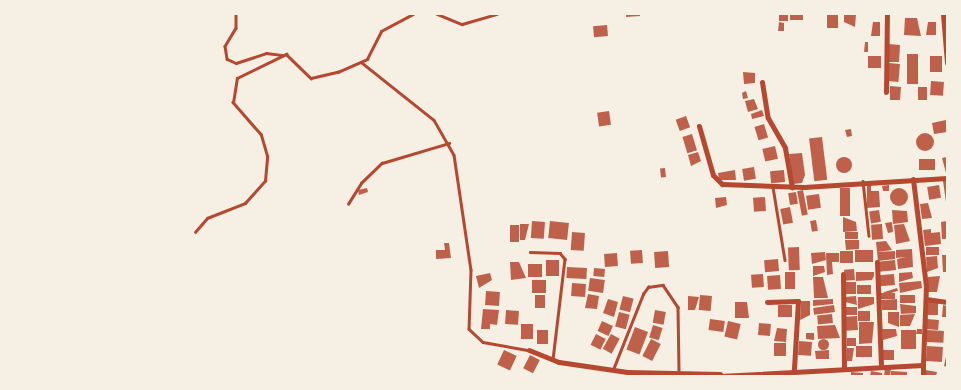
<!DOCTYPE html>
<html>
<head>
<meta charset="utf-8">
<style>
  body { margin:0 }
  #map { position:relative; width:961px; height:390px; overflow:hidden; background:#f6efe4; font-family:"Crimson Pro",serif }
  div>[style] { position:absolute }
  .building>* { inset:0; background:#bf614a; transform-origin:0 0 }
  .round { border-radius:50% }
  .service>* { height:2.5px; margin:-1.25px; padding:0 1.25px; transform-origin:1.25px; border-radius:1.25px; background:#b5482f }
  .minor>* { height:5px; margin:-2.5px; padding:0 2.5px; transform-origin:2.5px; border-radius:2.5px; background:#b5482f }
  span { translate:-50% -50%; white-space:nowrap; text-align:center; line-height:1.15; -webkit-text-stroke:4px #f6efe4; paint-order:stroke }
  .frame { position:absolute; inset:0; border:15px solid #f6efe4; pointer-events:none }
</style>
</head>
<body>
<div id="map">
  <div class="building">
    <div style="clip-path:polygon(626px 14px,640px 14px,640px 16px,626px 17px)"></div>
    <div style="left:779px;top:14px;width:9px;height:7px"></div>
    <div style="left:790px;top:14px;width:13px;height:6px"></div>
    <div style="left:827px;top:14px;width:11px;height:14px"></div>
    <div style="clip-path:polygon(844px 14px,856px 14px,855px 27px,844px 22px)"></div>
    <div style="clip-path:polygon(905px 18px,917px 18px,921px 36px,904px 35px)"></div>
    <div style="clip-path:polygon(779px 22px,784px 23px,784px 31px,778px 31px)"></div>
    <div style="clip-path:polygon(873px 22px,880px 22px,880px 36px,871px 36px)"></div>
    <div style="clip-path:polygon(928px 22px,936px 22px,936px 35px,926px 35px)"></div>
    <div style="left:607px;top:25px;width:11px;height:14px;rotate:85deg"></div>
    <div style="clip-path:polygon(865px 42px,868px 42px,868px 52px,864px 52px)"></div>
    <div style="clip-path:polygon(888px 44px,900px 45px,899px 62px,889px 62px)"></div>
    <div style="left:907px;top:54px;width:11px;height:30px"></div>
    <div style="left:868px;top:56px;width:13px;height:12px"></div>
    <div style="left:930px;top:56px;width:12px;height:16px"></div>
    <div style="left:889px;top:63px;width:11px;height:18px;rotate:5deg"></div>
    <div style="clip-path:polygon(743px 72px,755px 73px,755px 83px,744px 84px)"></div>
    <div style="left:931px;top:81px;width:13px;height:14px;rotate:4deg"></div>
    <div style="clip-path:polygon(890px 86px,901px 87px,900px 100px,890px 100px)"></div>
    <div style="left:918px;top:87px;width:9px;height:13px"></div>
    <div style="clip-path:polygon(746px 91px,748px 98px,743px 99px,742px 93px)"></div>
    <div style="clip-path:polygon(754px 99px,758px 109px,748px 112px,745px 101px)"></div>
    <div style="clip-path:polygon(762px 110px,764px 116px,752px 119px,751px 114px)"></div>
    <div style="left:609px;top:111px;width:14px;height:12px;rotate:82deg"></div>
    <div style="left:686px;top:116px;width:12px;height:11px;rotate:70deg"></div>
    <div style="clip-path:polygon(946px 120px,947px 132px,934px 134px,932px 123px)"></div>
    <div style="left:764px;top:124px;width:14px;height:10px;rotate:73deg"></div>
    <div style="clip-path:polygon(851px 129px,852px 136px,847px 137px,845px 130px)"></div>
    <div class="round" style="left:916px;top:133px;width:18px;height:18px"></div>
    <div style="left:692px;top:134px;width:17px;height:10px;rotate:73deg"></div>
    <div style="left:822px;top:137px;width:43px;height:13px;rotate:83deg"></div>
    <div style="left:775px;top:146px;width:13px;height:13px;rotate:77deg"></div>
    <div style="clip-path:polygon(698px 152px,701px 161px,691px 166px,688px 155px)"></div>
    <div style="clip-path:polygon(802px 153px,805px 175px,802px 183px,793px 184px,789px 154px)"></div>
    <div style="clip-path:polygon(947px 157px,947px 173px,946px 173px,942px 158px)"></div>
    <div class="round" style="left:836px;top:157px;width:16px;height:16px"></div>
    <div style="left:935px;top:159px;width:11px;height:16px;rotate:90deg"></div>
    <div style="left:754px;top:167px;width:12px;height:12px;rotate:81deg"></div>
    <div style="left:665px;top:168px;width:9px;height:5px;rotate:84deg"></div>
    <div style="clip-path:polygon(735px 170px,736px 180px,719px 180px,718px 173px)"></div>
    <div style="left:784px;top:170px;width:12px;height:14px;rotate:85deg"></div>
    <div style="clip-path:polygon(947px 180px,947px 202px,946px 202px,943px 181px)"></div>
    <div style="clip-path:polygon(867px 185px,871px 185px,871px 191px,879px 191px,880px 207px,867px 208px)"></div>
    <div style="clip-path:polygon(889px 185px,889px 191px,883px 191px,882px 186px)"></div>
    <div style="left:939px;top:185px;width:13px;height:12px;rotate:81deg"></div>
    <div style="clip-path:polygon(367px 188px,368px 192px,359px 195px,358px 190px)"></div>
    <div style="left:840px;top:188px;width:10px;height:28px"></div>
    <div class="round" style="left:890px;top:188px;width:18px;height:18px"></div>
    <div style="left:803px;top:190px;width:25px;height:6px;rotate:79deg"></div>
    <div style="left:796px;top:192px;width:12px;height:8px;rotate:81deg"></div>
    <div style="left:819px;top:194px;width:14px;height:13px;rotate:82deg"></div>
    <div style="clip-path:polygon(726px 197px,727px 205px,716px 208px,715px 198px)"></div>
    <div style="left:765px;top:197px;width:14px;height:12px;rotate:86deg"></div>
    <div style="clip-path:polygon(928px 203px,932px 218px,922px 219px,920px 204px)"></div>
    <div style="left:790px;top:207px;width:16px;height:10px;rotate:79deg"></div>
    <div style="left:879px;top:210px;width:12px;height:10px;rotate:81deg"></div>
    <div style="clip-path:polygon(892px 210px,907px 211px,908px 222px,893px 224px)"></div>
    <div style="clip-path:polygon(843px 217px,856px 222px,857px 231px,843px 232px)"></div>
    <div style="left:816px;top:220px;width:11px;height:6px;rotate:80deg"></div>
    <div style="left:532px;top:221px;width:13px;height:17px;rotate:4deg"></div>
    <div style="left:550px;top:221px;width:19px;height:17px;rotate:6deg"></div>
    <div style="clip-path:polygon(947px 221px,947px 239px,942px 239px,941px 222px)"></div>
    <div style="clip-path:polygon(892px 222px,893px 232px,888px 233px,885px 223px)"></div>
    <div style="clip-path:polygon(520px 224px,529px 224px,525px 240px,520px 240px)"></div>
    <div style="left:882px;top:224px;width:15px;height:11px;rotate:86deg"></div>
    <div style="clip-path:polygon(904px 224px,910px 241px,896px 244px,894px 225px)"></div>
    <div style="left:510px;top:225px;width:9px;height:17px"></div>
    <div style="clip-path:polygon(931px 229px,931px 233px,940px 232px,941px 244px,925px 246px,923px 230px)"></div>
    <div style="left:572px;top:232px;width:13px;height:18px;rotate:4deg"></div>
    <div style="left:858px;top:232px;width:7px;height:13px;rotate:90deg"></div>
    <div style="clip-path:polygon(845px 240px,859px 240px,859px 249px,846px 250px)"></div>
    <div style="clip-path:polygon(886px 241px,892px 250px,877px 252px,876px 242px)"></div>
    <div style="clip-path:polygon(444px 243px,449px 243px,451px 258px,436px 259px,436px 250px,445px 250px)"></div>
    <div style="left:799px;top:247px;width:23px;height:11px;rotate:88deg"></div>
    <div style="left:926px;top:247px;width:13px;height:8px"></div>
    <div style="clip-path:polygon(912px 249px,913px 267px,898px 269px,897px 259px,906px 257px,896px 258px,896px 250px)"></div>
    <div style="left:642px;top:250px;width:13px;height:12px;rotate:86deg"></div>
    <div style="left:873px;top:250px;width:12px;height:18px;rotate:90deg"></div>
    <div style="left:668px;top:251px;width:16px;height:14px;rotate:86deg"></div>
    <div style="left:840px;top:251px;width:13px;height:12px"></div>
    <div style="clip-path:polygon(895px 251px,895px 259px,878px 261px,877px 252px)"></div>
    <div style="clip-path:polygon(825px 252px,826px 260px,812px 264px,811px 253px)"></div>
    <div style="left:617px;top:253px;width:13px;height:13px;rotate:86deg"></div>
    <div style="clip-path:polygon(826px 253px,839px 253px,839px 262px,832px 262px,833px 274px,827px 275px)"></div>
    <div style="clip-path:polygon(942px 255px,947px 255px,947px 272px,943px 272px)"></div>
    <div style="clip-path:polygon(937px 256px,938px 268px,927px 272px,926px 257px)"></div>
    <div style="left:778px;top:259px;width:12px;height:14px;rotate:85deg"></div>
    <div style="left:546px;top:260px;width:13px;height:16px"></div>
    <div style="left:895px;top:260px;width:10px;height:17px;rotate:84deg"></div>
    <div style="clip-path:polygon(510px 262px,519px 262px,526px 278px,511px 280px)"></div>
    <div style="left:542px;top:264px;width:13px;height:14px;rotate:90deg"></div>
    <div style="clip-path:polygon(813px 266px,824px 266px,825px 272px,813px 276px)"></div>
    <div style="left:567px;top:267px;width:20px;height:11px;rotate:3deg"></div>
    <div style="left:594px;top:268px;width:11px;height:8px;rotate:5deg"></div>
    <div style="left:854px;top:269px;width:11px;height:10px;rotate:85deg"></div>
    <div style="left:785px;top:272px;width:10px;height:17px"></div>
    <div style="clip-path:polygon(856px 272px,874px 272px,874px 276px,872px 280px,856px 281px)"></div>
    <div style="clip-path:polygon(912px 272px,913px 278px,899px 282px,899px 273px)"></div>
    <div style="clip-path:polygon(490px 273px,492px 280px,479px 288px,476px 276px)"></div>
    <div style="left:763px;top:274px;width:13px;height:12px;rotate:86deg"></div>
    <div style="left:894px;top:274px;width:11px;height:15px;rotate:85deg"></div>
    <div style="left:780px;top:275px;width:14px;height:13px;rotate:86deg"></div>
    <div style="clip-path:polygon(940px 276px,937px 292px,928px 292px,928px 277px)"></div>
    <div style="clip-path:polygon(813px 277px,823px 277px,828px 298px,814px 298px)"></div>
    <div style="left:590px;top:278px;width:15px;height:13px;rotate:8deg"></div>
    <div style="left:532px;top:280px;width:14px;height:13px"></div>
    <div style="clip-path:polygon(921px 281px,922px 288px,900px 293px,899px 283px)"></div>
    <div style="left:845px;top:282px;width:11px;height:12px"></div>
    <div style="left:572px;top:283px;width:14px;height:13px;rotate:4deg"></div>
    <div style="left:871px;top:285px;width:9px;height:14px;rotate:90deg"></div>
    <div style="left:897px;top:288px;width:3px;height:14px;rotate:72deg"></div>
    <div style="left:486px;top:291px;width:14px;height:14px;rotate:4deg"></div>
    <div style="left:881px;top:293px;width:14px;height:6px"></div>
    <div style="clip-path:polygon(588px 294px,599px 296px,597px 309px,585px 308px)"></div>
    <div style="left:535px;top:295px;width:10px;height:13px"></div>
    <div style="left:700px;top:295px;width:12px;height:15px;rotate:5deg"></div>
    <div style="left:900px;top:295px;width:15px;height:8px"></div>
    <div style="left:623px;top:296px;width:11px;height:14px;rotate:15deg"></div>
    <div style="clip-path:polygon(688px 296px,699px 297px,695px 310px,688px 310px)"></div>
    <div style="clip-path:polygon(856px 296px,857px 305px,845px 302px,845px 297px)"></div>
    <div style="clip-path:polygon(858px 297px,874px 297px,874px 304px,858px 309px)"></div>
    <div style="clip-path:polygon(608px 299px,618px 302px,614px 317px,603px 313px)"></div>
    <div style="clip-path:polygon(833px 299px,833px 304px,813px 306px,813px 300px)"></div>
    <div style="clip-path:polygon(897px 299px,897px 310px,882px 310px,881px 300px)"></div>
    <div style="clip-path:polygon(801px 301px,810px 301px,810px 315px,800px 320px)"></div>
    <div style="clip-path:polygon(735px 302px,747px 302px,749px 318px,735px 318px)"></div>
    <div style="left:928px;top:302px;width:10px;height:13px"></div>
    <div style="clip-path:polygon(900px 304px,916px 306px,916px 313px,901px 314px)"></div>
    <div style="left:778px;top:305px;width:14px;height:12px"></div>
    <div style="left:834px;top:305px;width:7px;height:21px;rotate:82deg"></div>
    <div style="clip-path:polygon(943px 305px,947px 306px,947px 317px,942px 317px)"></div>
    <div style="left:846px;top:307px;width:11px;height:8px"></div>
    <div style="clip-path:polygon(483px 309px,499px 310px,497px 325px,490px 324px,490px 329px,481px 329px)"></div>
    <div style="left:506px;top:310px;width:13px;height:14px;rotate:4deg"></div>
    <div style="left:655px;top:310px;width:11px;height:13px;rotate:10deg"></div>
    <div style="left:858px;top:311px;width:12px;height:10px"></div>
    <div style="left:619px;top:312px;width:11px;height:15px;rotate:15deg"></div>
    <div style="clip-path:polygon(888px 312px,899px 312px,899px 327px,888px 323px)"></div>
    <div style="left:832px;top:314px;width:9px;height:15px;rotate:84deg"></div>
    <div style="clip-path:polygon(915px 314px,910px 326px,900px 326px,900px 315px)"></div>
    <div style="left:857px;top:316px;width:14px;height:12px;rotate:86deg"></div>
    <div style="left:710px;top:319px;width:15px;height:11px;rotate:8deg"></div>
    <div style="left:927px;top:319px;width:12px;height:10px;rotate:5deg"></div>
    <div style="left:602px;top:321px;width:12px;height:11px;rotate:24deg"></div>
    <div style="left:728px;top:321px;width:13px;height:16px;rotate:13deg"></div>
    <div style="clip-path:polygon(859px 322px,874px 322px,872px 343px,859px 344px)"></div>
    <div style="left:759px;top:323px;width:12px;height:12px;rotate:5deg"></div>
    <div style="left:521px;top:324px;width:12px;height:15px"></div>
    <div style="left:653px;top:325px;width:10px;height:13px;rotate:17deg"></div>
    <div style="clip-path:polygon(835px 325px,840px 338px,818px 339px,817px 326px)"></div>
    <div style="left:635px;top:327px;width:14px;height:24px;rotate:21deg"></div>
    <div style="clip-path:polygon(777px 328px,787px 329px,786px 342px,774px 341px)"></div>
    <div style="clip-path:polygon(882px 329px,896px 329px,897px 336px,883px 340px)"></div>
    <div style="clip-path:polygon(917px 329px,922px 329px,922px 334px,916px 334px)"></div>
    <div style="left:537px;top:330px;width:11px;height:14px"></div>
    <div style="left:901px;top:330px;width:15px;height:19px"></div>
    <div style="left:927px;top:330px;width:17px;height:12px;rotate:3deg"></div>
    <div style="clip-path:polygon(806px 333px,814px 333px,814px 340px,806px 339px)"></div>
    <div style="left:596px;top:334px;width:11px;height:12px;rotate:27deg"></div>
    <div style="left:611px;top:334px;width:10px;height:17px;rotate:29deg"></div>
    <div style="left:847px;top:338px;width:9px;height:8px"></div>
    <div class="round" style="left:817.5px;top:338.5px;width:11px;height:11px"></div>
    <div style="left:651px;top:339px;width:11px;height:19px;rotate:27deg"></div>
    <div style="left:799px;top:341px;width:13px;height:14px;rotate:4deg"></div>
    <div style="left:774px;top:343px;width:12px;height:13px"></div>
    <div style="left:856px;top:346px;width:16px;height:11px"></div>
    <div style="left:927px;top:346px;width:16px;height:15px;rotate:4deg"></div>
    <div style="clip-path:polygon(847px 348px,854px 348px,852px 361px,847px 361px)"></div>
    <div style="left:504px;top:350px;width:14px;height:16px;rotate:25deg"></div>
    <div style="clip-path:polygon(829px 350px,829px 359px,816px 359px,815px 351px)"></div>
    <div style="left:883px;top:350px;width:11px;height:10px"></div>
    <div style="clip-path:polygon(947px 352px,947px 367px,944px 366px)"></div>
    <div style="left:530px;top:355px;width:11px;height:15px;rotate:27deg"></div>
    <div style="clip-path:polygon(885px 368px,891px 369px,890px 376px,884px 376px)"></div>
    <div style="clip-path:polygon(925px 370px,937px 372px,936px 376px,924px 376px)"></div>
    <div style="clip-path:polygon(871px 371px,882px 373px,882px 376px,870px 376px)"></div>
    <div style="clip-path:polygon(891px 371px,907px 372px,907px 376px,891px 376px)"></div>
    <div style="clip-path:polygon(851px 372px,863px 373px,863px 376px,851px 376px)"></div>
  </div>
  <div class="service">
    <div style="left:236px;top:14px;width:14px;rotate:90deg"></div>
    <div style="left:236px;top:28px;width:21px;rotate:121deg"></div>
    <div style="left:225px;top:46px;width:13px;rotate:81deg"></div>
    <div style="left:227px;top:59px;width:10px;rotate:24deg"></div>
    <div style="left:236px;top:63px;width:32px;rotate:-18deg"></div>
    <div style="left:266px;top:53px;width:17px;rotate:7deg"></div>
    <div style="left:437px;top:14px;width:27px;rotate:22deg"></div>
    <div style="left:462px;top:24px;width:36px;rotate:-16deg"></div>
    <div style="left:361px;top:62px;width:93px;rotate:38.5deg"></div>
    <div style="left:434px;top:120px;width:40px;rotate:60.3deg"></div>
    <div style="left:454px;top:155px;width:116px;rotate:81.6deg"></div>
    <div style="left:471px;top:270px;width:59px;rotate:91.9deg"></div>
    <div style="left:469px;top:329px;width:19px;rotate:43deg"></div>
    <div style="left:483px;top:342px;width:46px;rotate:10.1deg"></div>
    <div style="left:863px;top:181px;width:55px;rotate:83.8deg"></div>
    <div style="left:773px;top:187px;width:74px;rotate:80.7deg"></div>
    <div style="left:348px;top:204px;width:25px;rotate:-58deg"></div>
    <div style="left:361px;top:183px;width:29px;rotate:-44deg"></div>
    <div style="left:382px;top:163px;width:70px;rotate:-16.6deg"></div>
    <div style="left:195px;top:232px;width:18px;rotate:-49deg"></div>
    <div style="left:207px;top:218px;width:41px;rotate:-21.5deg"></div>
    <div style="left:245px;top:203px;width:30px;rotate:-48deg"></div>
    <div style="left:265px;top:181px;width:25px;rotate:-85deg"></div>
    <div style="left:267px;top:156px;width:22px;rotate:-106deg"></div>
    <div style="left:261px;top:135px;width:43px;rotate:-131.2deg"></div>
    <div style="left:233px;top:103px;width:25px;rotate:-81deg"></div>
    <div style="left:237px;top:78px;width:55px;rotate:-26.1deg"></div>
    <div style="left:286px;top:54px;width:35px;rotate:44deg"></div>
    <div style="left:311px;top:78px;width:28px;rotate:-13deg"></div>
    <div style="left:338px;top:72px;width:32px;rotate:-24deg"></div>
    <div style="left:367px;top:59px;width:31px;rotate:-63deg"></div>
    <div style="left:381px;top:31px;width:36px;rotate:-28deg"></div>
    <div style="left:530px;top:252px;width:30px;rotate:2deg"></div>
    <div style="left:560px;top:253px;width:8px;rotate:50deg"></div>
    <div style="left:565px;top:259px;width:101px;rotate:96.8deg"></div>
    <div style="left:614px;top:367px;width:79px;rotate:-68.3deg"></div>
    <div style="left:643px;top:294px;width:9px;rotate:-54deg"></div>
    <div style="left:648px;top:287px;width:15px;rotate:-8deg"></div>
    <div style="left:663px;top:285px;width:27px;rotate:56deg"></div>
    <div style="left:678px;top:307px;width:65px;rotate:89.1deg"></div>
  </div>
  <div class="minor">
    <div style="left:943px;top:14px;width:49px;rotate:85.3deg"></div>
    <div style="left:762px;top:82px;width:36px;rotate:81deg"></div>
    <div style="left:768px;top:118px;width:34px;rotate:60deg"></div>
    <div style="left:785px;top:148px;width:40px;rotate:80deg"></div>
    <div style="left:886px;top:92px;width:78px;rotate:-89.3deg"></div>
    <div style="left:699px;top:126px;width:51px;rotate:74.1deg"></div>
    <div style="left:713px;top:175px;width:13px;rotate:45deg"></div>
    <div style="left:722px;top:184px;width:82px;rotate:2.1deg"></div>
    <div style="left:804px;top:187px;width:143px;rotate:-3.6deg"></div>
    <div style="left:913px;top:179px;width:108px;rotate:83.1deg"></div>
    <div style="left:926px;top:286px;width:79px;rotate:92.2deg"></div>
    <div style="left:877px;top:262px;width:103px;rotate:87.8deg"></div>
    <div style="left:843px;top:274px;width:94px;rotate:89.4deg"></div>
    <div style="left:926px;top:299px;width:21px;rotate:8deg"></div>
    <div style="left:767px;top:302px;width:31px;rotate:-2deg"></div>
    <div style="left:798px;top:301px;width:68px;rotate:93.4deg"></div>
    <div style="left:529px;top:350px;width:32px;rotate:22deg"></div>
    <div style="left:559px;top:362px;width:69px;rotate:8.4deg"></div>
    <div style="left:627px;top:372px;width:93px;rotate:1.2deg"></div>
    <div style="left:720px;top:376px;width:203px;rotate:-3.1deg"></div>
    <div style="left:923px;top:365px;width:11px;rotate:90deg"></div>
  </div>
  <div class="frame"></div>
</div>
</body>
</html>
